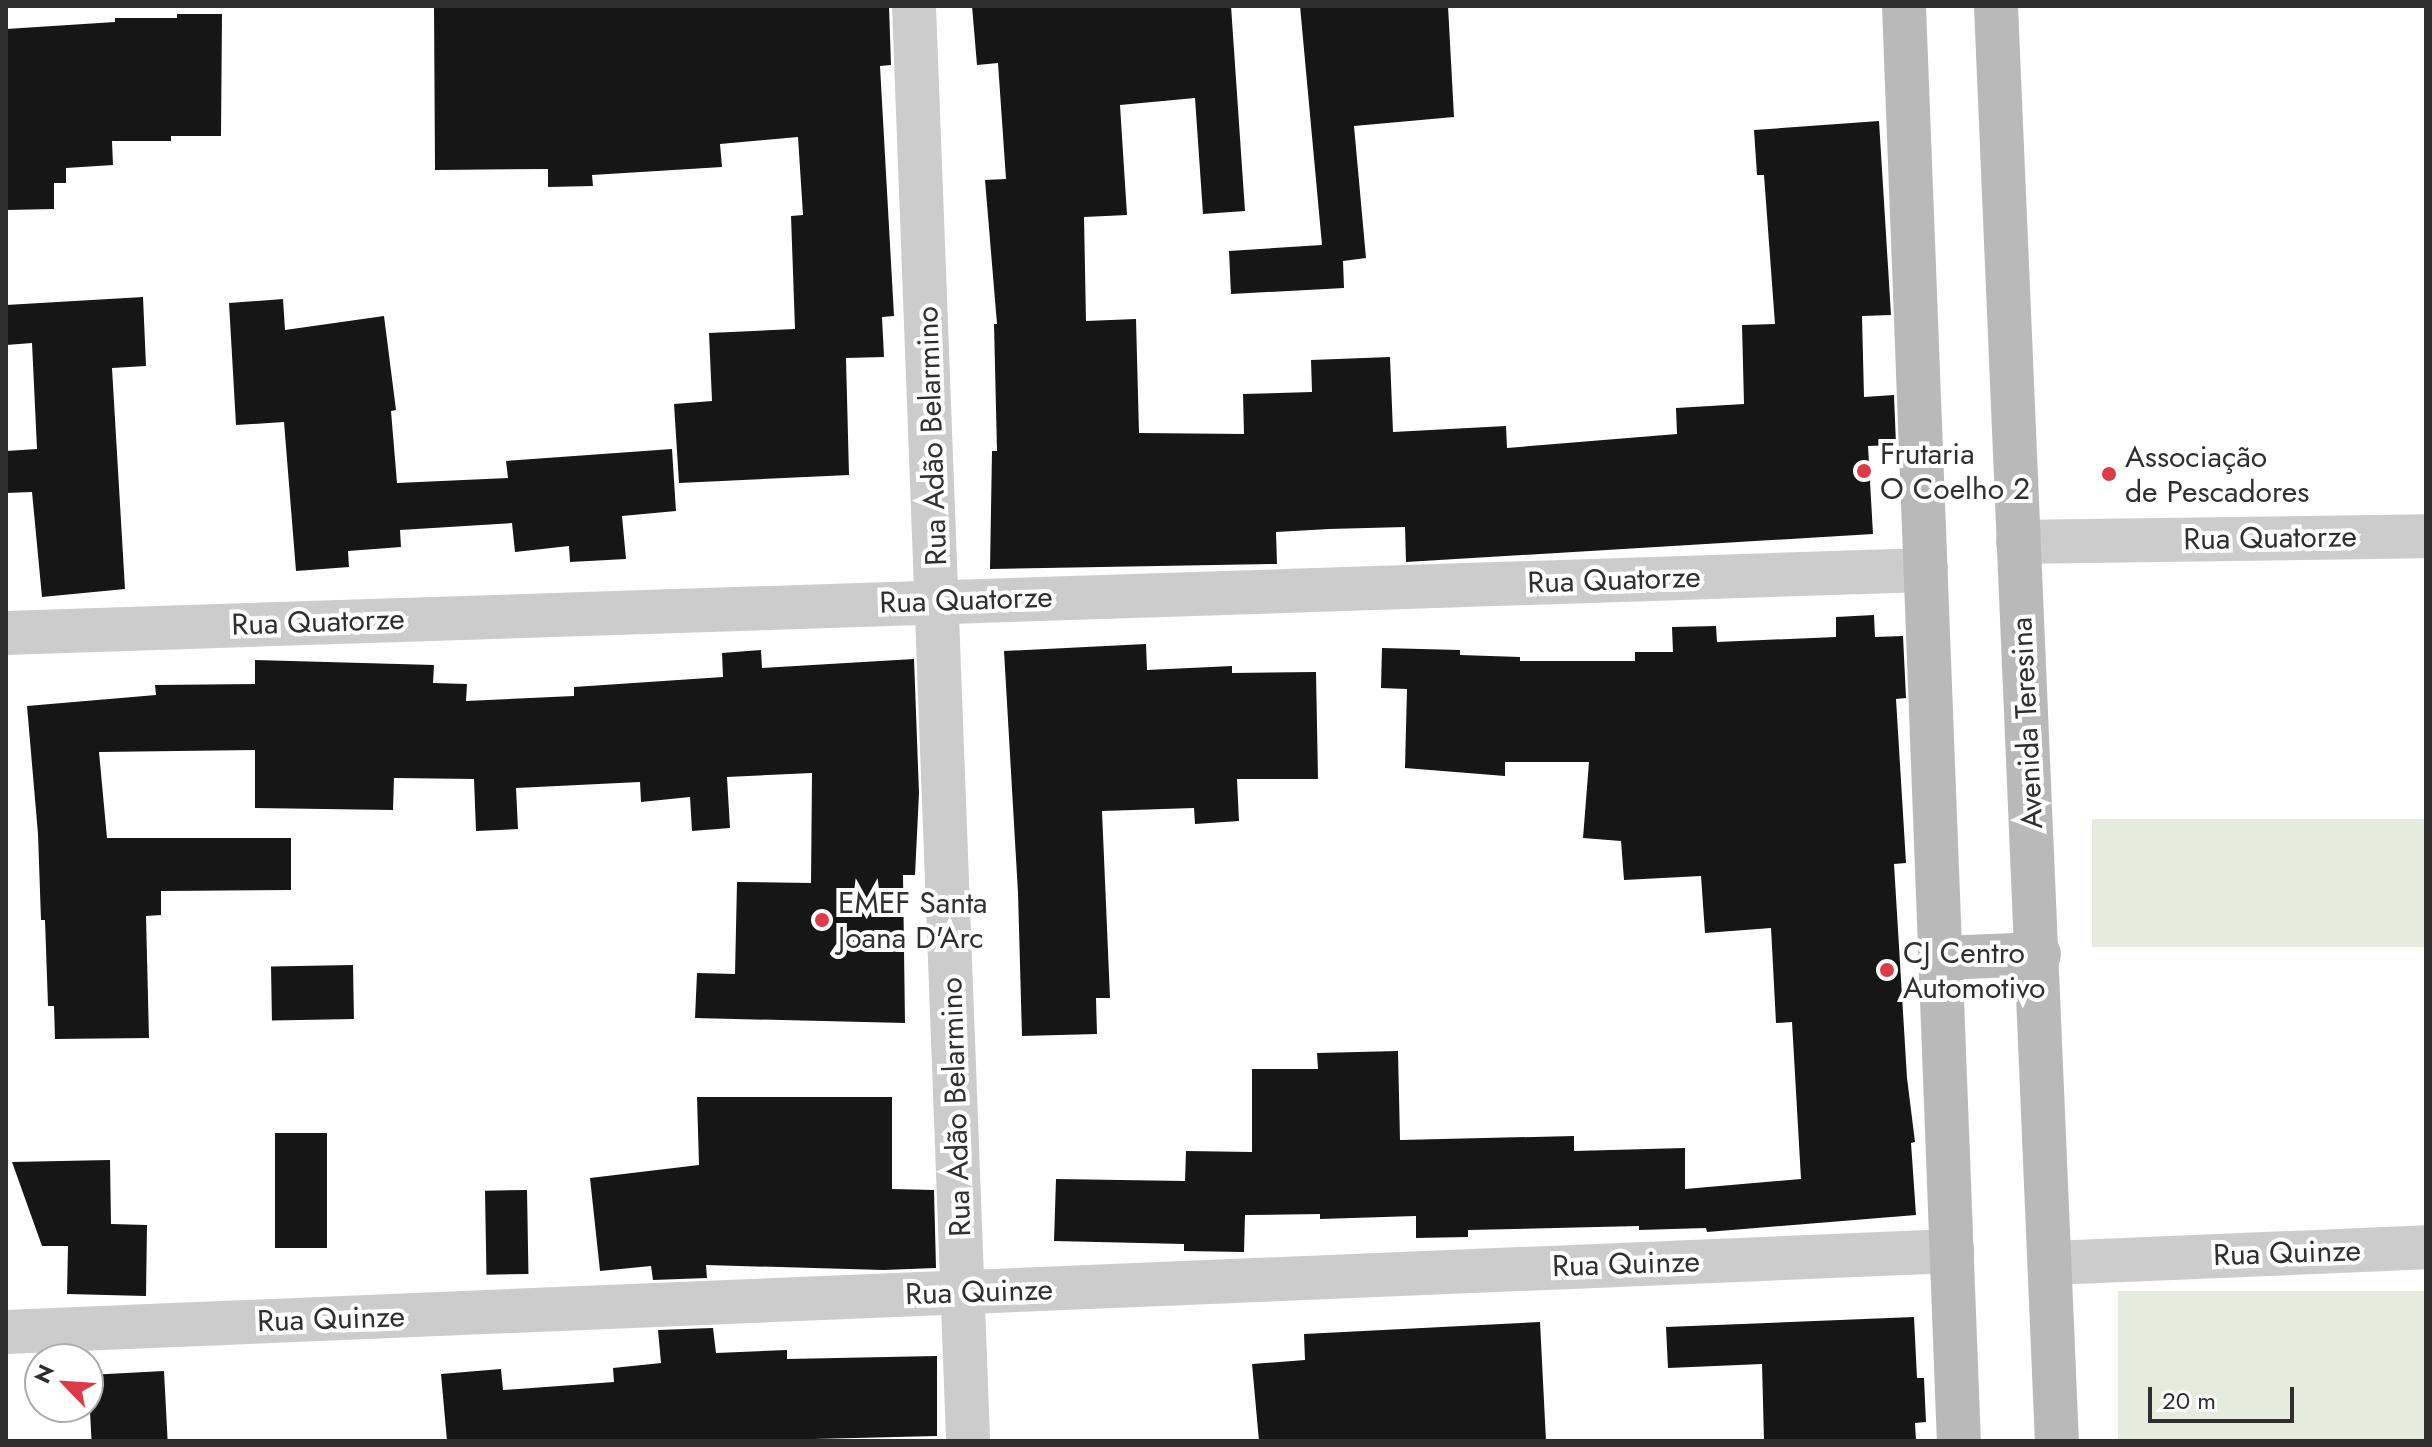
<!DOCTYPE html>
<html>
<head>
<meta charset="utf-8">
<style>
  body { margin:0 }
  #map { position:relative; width:2432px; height:1447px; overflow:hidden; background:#fff; font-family:Jost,sans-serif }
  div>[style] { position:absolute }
  .green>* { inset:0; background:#e5ecde; transform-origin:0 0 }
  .building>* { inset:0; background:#161616; transform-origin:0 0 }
  .minor>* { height:44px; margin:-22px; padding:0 22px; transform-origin:22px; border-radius:22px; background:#ccc }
  .secondary>* { height:44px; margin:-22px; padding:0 22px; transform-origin:22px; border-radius:22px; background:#b9b9b9 }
  .dots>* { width:22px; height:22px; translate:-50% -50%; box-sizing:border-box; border:4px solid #fff; border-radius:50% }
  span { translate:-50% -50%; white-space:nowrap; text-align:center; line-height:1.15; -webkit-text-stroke:8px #fff; paint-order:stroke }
  .street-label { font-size:30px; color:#2f2f2f }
  .poi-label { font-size:30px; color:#2f2f2f }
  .left { translate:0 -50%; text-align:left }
  .frame { position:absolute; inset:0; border:8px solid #2f2f2f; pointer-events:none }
  .north { position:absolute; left:24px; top:1343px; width:80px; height:80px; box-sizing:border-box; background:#fff; border:2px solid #acacac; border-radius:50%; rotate:295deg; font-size:22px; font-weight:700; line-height:32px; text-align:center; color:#2f2f2f }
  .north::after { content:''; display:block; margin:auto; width:28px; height:36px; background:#dd3b47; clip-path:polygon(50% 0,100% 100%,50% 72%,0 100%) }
  .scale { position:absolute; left:2148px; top:1387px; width:146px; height:36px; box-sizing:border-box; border:4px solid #2f2f2f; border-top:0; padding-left:10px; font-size:24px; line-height:28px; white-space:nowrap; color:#2f2f2f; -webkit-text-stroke:6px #fff; paint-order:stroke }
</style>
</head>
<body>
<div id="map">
  <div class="green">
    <div style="left:2426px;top:819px;width:128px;height:334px;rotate:90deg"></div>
    <div style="left:2426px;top:1291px;width:150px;height:308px;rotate:90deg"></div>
  </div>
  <div class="building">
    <div style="clip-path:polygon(434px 6px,889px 6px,891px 65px,880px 66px,894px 316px,882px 317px,884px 357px,846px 358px,849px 475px,679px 483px,674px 404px,712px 401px,709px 333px,795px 329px,791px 216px,803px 215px,798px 137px,720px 144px,722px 167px,592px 175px,593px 186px,548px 187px,548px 169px,435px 170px)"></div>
    <div style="clip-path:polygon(972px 6px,1231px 6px,1245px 211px,1203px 214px,1195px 98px,1120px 105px,1127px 215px,1084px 217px,1086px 321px,1136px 319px,1139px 433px,1244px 434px,1243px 394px,1312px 392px,1311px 360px,1390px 357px,1393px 432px,1506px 426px,1507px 448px,1677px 434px,1676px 408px,1744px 404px,1742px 325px,1775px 324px,1764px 175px,1757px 175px,1754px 130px,1879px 121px,1891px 315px,1862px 316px,1864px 397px,1894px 395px,1896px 445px,1868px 446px,1873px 534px,1406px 562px,1405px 527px,1329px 529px,1276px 532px,1277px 564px,990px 569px,992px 451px,997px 451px,994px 324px,997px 324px,985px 180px,1006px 179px,998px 63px,977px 65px)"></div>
    <div style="clip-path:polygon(1300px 6px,1448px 6px,1454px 117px,1354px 126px,1366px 258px,1343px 261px,1344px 288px,1231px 294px,1229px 251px,1322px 245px)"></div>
    <div style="clip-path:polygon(177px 14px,222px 14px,221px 136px,171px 136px,171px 141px,112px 141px,113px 165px,66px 168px,66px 183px,54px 183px,54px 209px,6px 210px,6px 29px,115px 22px,115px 18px,177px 18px)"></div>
    <div style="clip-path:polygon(143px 297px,146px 366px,112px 368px,125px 589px,42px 597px,32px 492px,6px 493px,6px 451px,37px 449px,32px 343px,6px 345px,6px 305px)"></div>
    <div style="clip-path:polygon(283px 299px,285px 330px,384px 316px,396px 410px,391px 411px,397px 483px,508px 478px,506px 461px,672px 449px,676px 511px,622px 516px,626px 559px,570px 562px,569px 546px,515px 552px,512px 523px,400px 530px,401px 547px,348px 551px,349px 567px,296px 571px,284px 422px,236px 425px,229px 303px)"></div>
    <div style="clip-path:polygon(1874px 615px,1875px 637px,1903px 636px,1906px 698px,1896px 699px,1906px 863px,1894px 864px,1907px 1078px,1915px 1142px,1911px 1143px,1916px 1215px,1707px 1232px,1706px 1228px,1639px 1230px,1639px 1226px,1468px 1230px,1468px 1237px,1416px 1238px,1416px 1216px,1320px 1219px,1320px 1214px,1245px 1215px,1244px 1252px,1184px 1251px,1184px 1244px,1054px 1241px,1056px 1179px,1185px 1181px,1186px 1151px,1252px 1152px,1252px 1069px,1318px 1069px,1317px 1053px,1398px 1051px,1400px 1140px,1574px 1136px,1574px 1151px,1685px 1148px,1685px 1189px,1801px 1179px,1792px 1022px,1776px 1023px,1771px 928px,1705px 933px,1701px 876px,1624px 880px,1621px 841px,1583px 838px,1589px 762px,1505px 762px,1505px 776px,1405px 768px,1407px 689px,1381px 688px,1382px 648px,1460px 650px,1460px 655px,1520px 657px,1520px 661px,1635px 661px,1635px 652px,1673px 652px,1672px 627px,1716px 626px,1717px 642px,1836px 637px,1836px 617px)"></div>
    <div style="clip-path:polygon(1146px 644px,1147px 670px,1232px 666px,1232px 673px,1316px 672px,1318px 779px,1237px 779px,1239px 821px,1195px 824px,1194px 808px,1102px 811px,1110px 998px,1096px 998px,1097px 1034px,1022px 1036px,1018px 893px,1004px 651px)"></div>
    <div style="clip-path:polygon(761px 650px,762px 668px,914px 659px,919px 793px,915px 875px,903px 875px,905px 1023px,695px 1018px,697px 973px,735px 974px,737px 882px,811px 883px,812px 773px,727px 777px,730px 828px,692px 831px,690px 797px,641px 802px,640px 782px,516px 788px,518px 829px,476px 831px,474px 779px,394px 778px,393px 810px,255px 808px,255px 750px,99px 752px,107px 838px,291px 838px,291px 890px,161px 891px,161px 915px,146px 916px,149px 1038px,55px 1039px,54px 1006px,48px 1006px,45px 920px,41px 920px,38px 834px,27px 706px,156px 695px,155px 685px,255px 684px,255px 660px,434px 665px,433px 683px,467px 684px,466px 701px,574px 696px,574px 687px,723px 677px,722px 653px)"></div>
    <div style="left:353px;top:965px;width:54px;height:82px;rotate:89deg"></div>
    <div style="clip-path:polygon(697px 1097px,892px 1097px,892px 1189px,934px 1190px,936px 1268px,883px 1270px,706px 1265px,707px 1278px,653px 1280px,651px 1266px,600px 1271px,590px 1178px,699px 1165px)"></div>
    <div style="left:275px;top:1133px;width:52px;height:115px"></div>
    <div style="clip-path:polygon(110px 1160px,111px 1224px,147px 1225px,146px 1296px,67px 1294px,68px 1246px,42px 1246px,12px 1162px)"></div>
    <div style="left:527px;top:1190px;width:84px;height:42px;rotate:89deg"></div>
    <div style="clip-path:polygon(1914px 1317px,1917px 1378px,1924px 1378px,1926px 1422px,1915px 1423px,1916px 1441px,1764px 1441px,1762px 1364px,1668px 1368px,1666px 1327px)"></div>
    <div style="clip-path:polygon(1540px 1322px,1546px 1441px,1259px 1441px,1252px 1364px,1305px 1360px,1304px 1334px)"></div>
    <div style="clip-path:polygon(713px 1328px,716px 1353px,787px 1350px,787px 1359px,937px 1356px,937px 1436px,734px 1441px,447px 1441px,441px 1374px,501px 1369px,503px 1390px,614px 1382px,613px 1368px,661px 1363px,658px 1330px)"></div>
    <div style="left:164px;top:1371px;width:70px;height:76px;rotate:87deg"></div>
  </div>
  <div class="minor">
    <div style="left:914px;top:6px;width:1436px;rotate:87.84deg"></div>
    <div style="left:2018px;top:542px;width:408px;rotate:-0.8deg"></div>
    <div style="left:6px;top:633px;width:1921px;rotate:-1.88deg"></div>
    <div style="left:2052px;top:1263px;width:374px;rotate:-2.4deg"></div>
    <div style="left:6px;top:1332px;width:1948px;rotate:-2.38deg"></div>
  </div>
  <div class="secondary">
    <div style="left:1904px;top:6px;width:1436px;rotate:87.81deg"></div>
    <div style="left:1996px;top:6px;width:1436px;rotate:87.57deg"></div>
    <div style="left:1941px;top:958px;width:98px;rotate:-2.3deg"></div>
  </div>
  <div class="dots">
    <div style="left:1864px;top:471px;background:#dd3b47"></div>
    <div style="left:2109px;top:474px;background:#dd3b47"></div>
    <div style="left:822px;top:920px;background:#dd3b47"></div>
    <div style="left:1887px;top:970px;background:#dd3b47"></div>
  </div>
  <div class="street-label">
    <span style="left:932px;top:436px;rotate:-92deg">Rua Adão Belarmino</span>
    <span style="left:2270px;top:538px;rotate:-1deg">Rua Quatorze</span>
    <span style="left:1614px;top:580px;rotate:-2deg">Rua Quatorze</span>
    <span style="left:966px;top:600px;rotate:-2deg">Rua Quatorze</span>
    <span style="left:318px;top:622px;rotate:-2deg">Rua Quatorze</span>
    <span style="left:2027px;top:723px;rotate:-93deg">Avenida Teresina</span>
    <span style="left:956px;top:1107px;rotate:-92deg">Rua Adão Belarmino</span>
    <span style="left:2287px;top:1253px;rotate:-2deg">Rua Quinze</span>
    <span style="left:1626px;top:1264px;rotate:-2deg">Rua Quinze</span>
    <span style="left:979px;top:1292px;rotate:-2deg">Rua Quinze</span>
    <span style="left:331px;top:1319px;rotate:-2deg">Rua Quinze</span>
  </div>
  <div class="poi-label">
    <span class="left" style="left:1880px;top:471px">Frutaria<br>O Coelho 2</span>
    <span class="left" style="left:2125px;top:474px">Associação<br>de Pescadores</span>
    <span class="left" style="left:838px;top:920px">EMEF Santa<br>Joana D'Arc</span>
    <span class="left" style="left:1903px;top:970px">CJ Centro<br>Automotivo</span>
  </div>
  <div class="frame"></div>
  <div class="north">N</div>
  <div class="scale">20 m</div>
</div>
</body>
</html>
